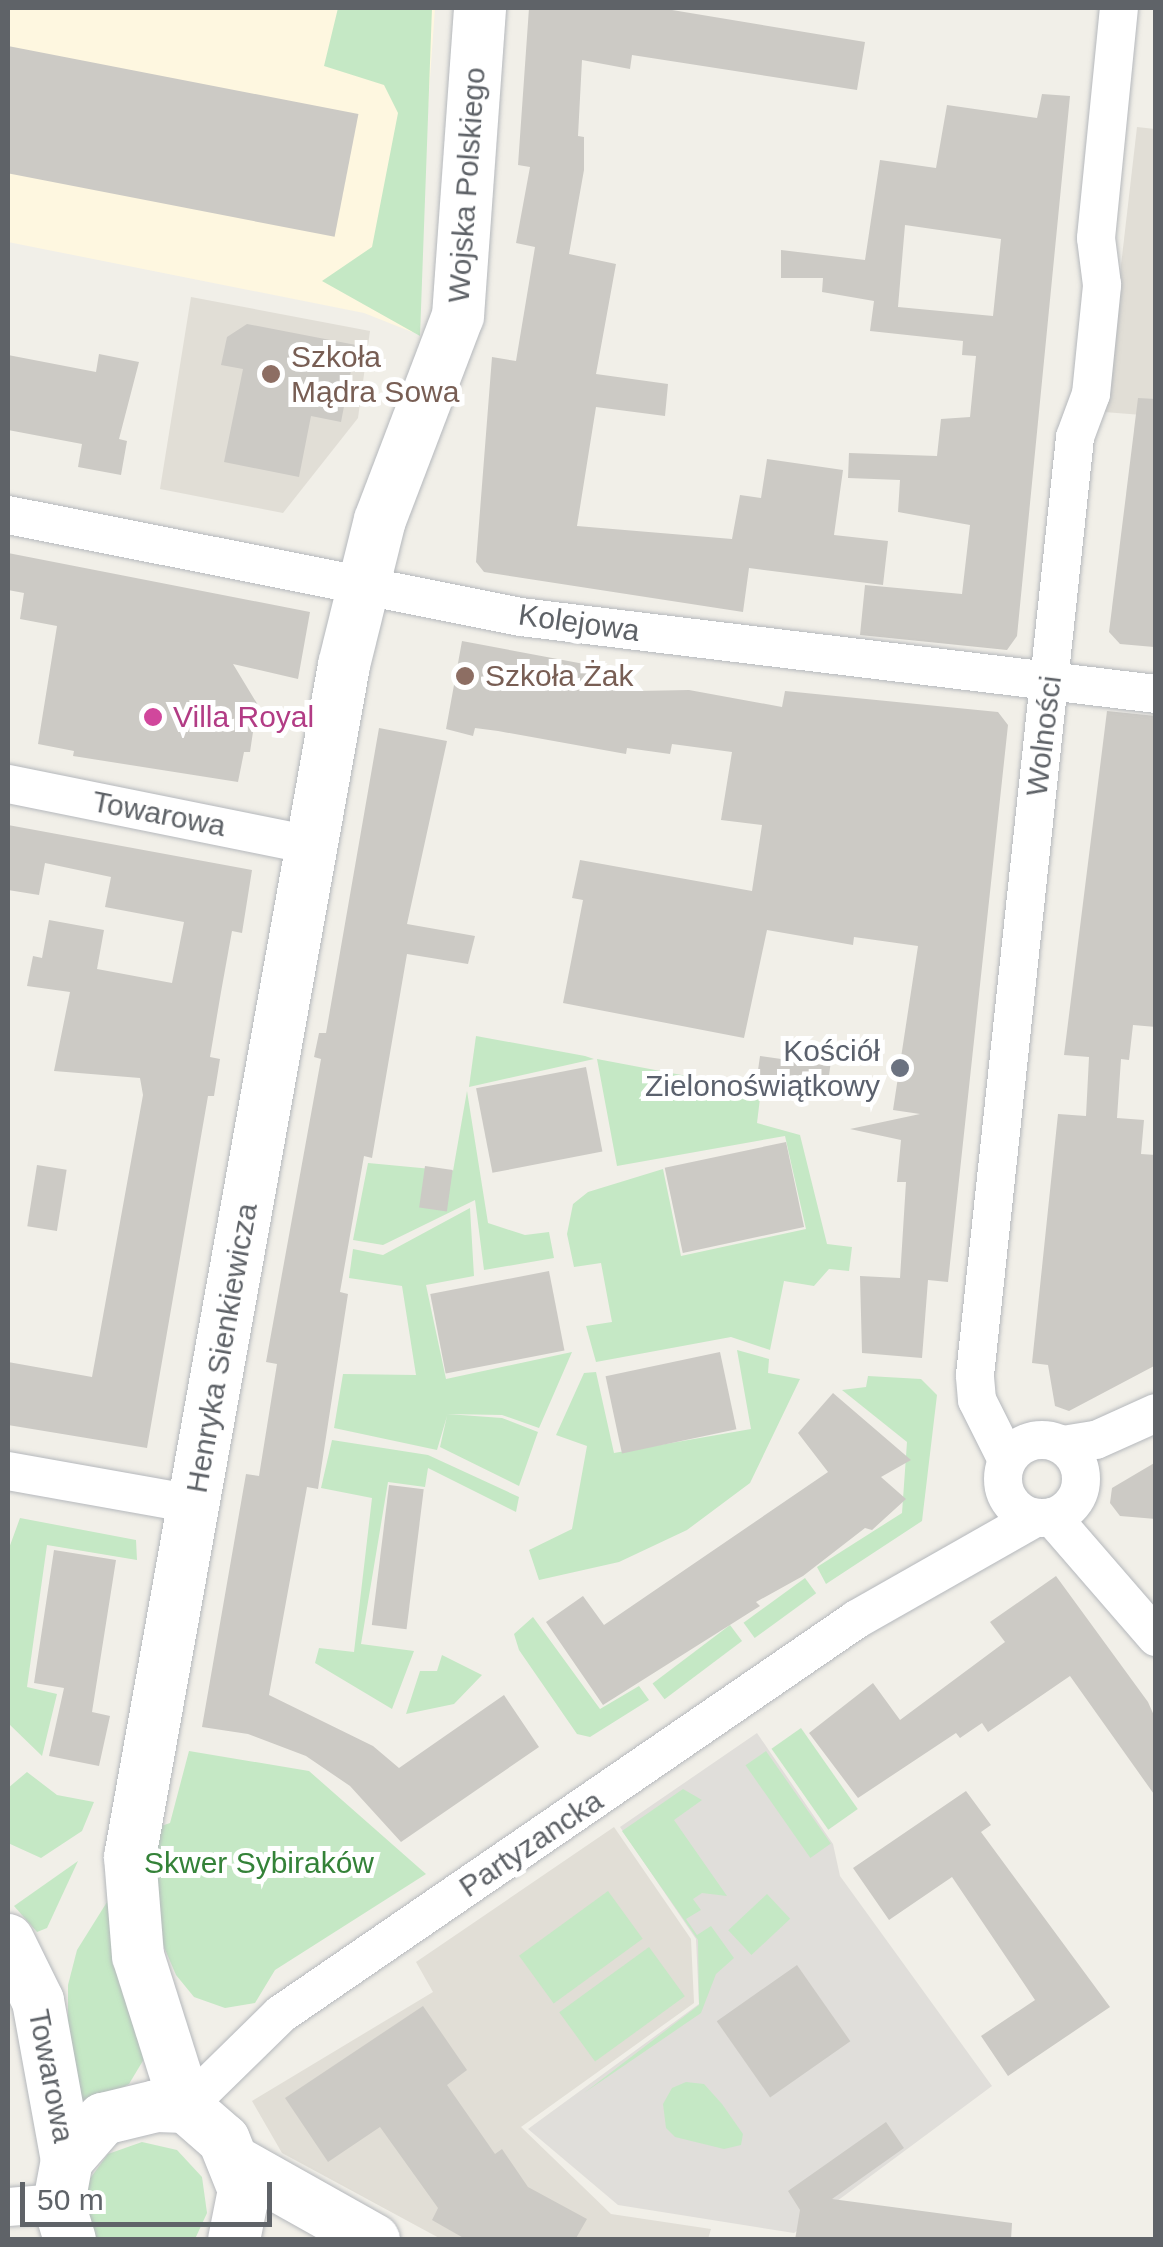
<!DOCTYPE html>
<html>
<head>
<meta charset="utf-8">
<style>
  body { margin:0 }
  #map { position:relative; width:1163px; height:2247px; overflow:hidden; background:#f1efe8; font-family:Arial,sans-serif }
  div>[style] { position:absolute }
  .commercial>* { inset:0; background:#fef7e0 }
  .industrial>* { inset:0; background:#e0deda }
  .education>* { inset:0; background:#e1ded6 }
  .green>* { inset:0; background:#c5e8c5; transform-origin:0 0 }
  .building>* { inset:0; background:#cccac5; transform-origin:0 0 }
  .roads { filter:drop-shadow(0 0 2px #b5b8bc) drop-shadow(0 0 2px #b5b8bc) }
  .street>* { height:38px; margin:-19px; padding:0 19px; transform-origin:19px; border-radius:19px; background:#fff }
  .street>.ring { margin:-19px; padding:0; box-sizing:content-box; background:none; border:38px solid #fff; border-radius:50% }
  .secondary>* { height:52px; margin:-26px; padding:0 26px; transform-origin:26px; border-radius:26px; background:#fff }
  .dots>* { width:28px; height:28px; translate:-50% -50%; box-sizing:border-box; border:5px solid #fff; border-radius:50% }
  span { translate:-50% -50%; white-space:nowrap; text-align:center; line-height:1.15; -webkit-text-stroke:10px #fff; paint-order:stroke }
  .street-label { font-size:30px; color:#5f6368 }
  .education-label { font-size:30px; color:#785e54 }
  .left { translate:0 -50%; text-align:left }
  .hotel-label { font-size:30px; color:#b23c85 }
  .worship-label { font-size:30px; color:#5b616d }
  .right { translate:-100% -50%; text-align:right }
  .park-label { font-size:30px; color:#348238 }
  .frame { position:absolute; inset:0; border:10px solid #5f6368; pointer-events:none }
  .scale { position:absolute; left:20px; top:2182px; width:252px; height:45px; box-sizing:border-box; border:5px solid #5f6368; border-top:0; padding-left:12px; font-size:30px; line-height:35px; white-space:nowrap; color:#5f6368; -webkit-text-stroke:8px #fff; paint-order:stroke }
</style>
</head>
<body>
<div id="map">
  <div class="commercial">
    <div style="clip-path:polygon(8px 8px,435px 8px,412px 332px,364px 313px,8px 242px)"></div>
  </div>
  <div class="industrial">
    <div style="clip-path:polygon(757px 1733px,833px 1844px,840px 1876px,992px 2086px,794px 2233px,618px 2205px,528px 2129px,699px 2004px,696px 1939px,620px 1827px)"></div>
  </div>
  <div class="education">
    <div style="clip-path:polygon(1137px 127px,1155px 129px,1155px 416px,1104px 412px)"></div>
    <div style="clip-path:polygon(191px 297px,370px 331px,358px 418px,283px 513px,160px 489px)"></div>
    <div style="clip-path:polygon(614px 1827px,691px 1939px,694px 2003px,521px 2127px,611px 2214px,711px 2229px,708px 2239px,441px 2239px,282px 2153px,252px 2101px,433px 1992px,416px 1962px)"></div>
  </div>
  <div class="green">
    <div style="clip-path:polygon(338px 8px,432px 8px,420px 336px,322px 281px,372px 247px,398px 113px,384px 85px,324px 66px)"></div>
    <div style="clip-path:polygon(476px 1036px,585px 1056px,594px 1059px,469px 1087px)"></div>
    <div style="clip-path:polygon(597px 1059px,761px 1090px,757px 1123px,800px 1135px,827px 1244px,852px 1247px,849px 1271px,829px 1269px,814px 1286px,784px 1281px,770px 1350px,731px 1337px,596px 1362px,586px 1326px,612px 1322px,601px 1263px,574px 1267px,567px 1234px,573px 1204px,588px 1192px,663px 1169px,681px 1256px,806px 1229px,785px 1136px,617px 1166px)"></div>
    <div style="clip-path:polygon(467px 1091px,488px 1223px,525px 1235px,549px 1232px,554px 1258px,484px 1270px,475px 1200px,383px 1245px,353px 1240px,368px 1163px,453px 1171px)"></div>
    <div style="clip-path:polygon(470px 1208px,474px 1276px,426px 1285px,446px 1379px,572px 1352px,539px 1428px,502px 1415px,447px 1414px,502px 1418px,538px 1432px,519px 1486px,440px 1447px,447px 1416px,437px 1450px,334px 1428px,343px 1374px,416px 1375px,402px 1286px,349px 1278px,353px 1249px,383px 1255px)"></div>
    <div style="clip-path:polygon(737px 1350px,769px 1359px,768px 1373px,800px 1379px,750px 1483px,687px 1530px,619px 1562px,539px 1580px,529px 1550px,572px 1529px,587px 1446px,556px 1435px,584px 1373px,596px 1372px,614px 1453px,751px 1429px)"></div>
    <div style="clip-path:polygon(868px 1376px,921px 1379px,937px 1395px,922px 1521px,826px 1584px,817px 1567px,902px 1513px,907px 1442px,842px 1390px,866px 1387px)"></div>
    <div style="clip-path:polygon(332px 1440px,428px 1455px,519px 1497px,516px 1512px,428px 1468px,425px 1487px,388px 1482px,361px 1644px,414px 1651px,392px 1709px,315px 1663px,319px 1648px,354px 1652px,372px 1498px,321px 1488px)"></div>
    <div style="clip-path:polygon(20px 1518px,136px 1540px,137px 1560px,47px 1545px,27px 1687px,57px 1694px,42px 1756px,8px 1723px,8px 1551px)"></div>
    <div style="left:805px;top:1578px;width:19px;height:76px;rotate:54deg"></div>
    <div style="clip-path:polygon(533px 1617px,600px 1709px,639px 1686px,649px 1700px,590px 1737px,577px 1734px,519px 1650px,514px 1634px)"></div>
    <div style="left:730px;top:1625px;width:20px;height:97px;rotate:53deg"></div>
    <div style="clip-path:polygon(442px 1655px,482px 1675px,454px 1704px,406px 1714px,420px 1671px,437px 1671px)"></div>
    <div style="left:801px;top:1728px;width:99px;height:36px;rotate:55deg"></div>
    <div style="clip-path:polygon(189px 1751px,309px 1771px,426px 1874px,275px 1970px,255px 2003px,225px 2008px,194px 1997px,176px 1975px,158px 1933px,155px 1828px,170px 1823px)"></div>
    <div style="left:766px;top:1751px;width:113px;height:25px;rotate:55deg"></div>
    <div style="clip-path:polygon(27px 1772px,57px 1795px,94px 1802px,82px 1831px,41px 1858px,8px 1843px,8px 1788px)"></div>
    <div style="clip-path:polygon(683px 1789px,702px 1800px,674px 1820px,727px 1896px,702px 1893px,693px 1899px,701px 1910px,686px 1919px,697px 1935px,711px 1926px,734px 1958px,716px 1974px,701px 2013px,584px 2093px,699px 2005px,698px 1940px,622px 1831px)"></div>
    <div style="clip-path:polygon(78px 1861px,47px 1928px,37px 1932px,14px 1906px)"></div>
    <div style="left:608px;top:1891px;width:59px;height:110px;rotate:54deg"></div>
    <div style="clip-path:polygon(112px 1894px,144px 2059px,129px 2084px,83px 2108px,68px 2029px,68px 1985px,77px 1950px)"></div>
    <div style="left:767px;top:1894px;width:34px;height:53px;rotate:47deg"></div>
    <div style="left:649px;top:1947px;width:61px;height:111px;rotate:54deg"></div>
    <div style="clip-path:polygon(686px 2082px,704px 2084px,722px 2104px,743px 2134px,741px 2145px,724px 2149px,675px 2137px,666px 2128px,663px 2104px,672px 2088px)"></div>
    <div style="clip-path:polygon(142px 2142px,177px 2150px,202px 2177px,207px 2213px,195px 2239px,94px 2238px,84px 2203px,86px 2184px,108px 2154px)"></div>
  </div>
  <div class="building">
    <div style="clip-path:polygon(529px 8px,660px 8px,865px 42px,857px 90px,632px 55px,630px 69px,582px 60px,578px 136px,584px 137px,584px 170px,569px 254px,616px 264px,596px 374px,668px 384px,665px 416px,596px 407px,577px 526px,732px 539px,740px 495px,761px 498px,767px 459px,843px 470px,834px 535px,888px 541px,883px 585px,749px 568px,743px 612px,484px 572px,476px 562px,492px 357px,516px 361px,535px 247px,516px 243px,530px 167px,518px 165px)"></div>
    <div style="left:8px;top:46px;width:357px;height:125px;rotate:11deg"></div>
    <div style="clip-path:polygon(evenodd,1042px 94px,1070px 96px,1017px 636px,1007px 650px,860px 635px,865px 585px,962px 594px,970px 525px,898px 512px,900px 480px,848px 478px,849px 453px,937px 456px,941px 419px,970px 417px,976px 356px,962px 355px,963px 341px,870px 331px,874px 301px,822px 292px,823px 278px,781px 278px,781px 250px,865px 260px,880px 160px,936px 168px,947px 105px,1037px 118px,1042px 94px,905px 225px,1001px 239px,993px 316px,898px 307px,905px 225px)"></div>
    <div style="clip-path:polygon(247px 324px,356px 345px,341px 422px,311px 416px,299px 477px,224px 462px,243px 369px,221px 365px,227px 337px)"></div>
    <div style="clip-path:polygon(99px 354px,139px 362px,119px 439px,127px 441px,121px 475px,78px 467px,82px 444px,8px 430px,8px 355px,96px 372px)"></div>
    <div style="clip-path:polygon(1138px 398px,1156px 399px,1154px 647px,1120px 644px,1109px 632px)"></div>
    <div style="clip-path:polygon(8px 553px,310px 612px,298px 679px,233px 664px,267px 720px,253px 732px,250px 752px,244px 752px,238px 782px,73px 756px,74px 751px,38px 744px,57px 626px,20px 619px,24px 593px,8px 590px)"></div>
    <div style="clip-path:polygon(462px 641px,627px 672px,637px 691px,689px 690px,782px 707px,785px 691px,998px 712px,1008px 725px,948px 1282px,928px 1280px,922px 1358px,862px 1353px,860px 1276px,900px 1278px,906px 1182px,897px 1182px,901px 1140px,850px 1129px,920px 1114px,893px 1110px,918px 946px,854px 937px,853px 945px,767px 930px,744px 1038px,563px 1003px,583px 900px,572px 898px,580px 860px,752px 891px,762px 825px,721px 820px,732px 752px,672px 744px,670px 754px,627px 748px,626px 754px,498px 731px,475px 728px,473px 736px,446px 729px)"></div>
    <div style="clip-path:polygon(1107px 711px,1156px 716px,1156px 1027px,1133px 1025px,1129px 1060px,1121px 1059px,1117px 1118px,1144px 1120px,1141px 1154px,1156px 1155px,1156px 1365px,1069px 1411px,1055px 1406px,1048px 1365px,1032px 1363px,1058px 1114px,1086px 1116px,1089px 1057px,1064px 1055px)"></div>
    <div style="clip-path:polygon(379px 728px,447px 741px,407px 924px,475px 936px,468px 964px,407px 954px,372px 1158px,364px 1156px,340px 1292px,348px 1294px,318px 1489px,307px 1487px,269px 1695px,373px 1746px,399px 1768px,504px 1695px,539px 1747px,401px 1842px,350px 1786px,306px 1756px,248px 1734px,202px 1727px,246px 1474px,259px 1476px,277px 1364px,266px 1362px,321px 1059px,314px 1057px,319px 1033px,326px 1033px)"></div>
    <div style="clip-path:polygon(8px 825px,252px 870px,242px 933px,232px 931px,221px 992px,210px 1057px,220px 1059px,214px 1096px,208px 1096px,147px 1448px,8px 1425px,8px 1362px,92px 1377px,143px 1095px,140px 1078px,54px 1071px,70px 992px,27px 986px,33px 956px,42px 958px,49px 920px,104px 930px,97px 969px,172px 983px,184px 922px,105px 907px,111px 877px,45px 863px,39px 895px,8px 890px)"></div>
    <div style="left:760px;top:1056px;width:71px;height:34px;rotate:8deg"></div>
    <div style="left:586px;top:1067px;width:86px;height:112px;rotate:79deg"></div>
    <div style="left:786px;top:1142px;width:87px;height:124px;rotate:78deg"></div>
    <div style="left:37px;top:1165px;width:30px;height:62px;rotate:9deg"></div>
    <div style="left:425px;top:1166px;width:28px;height:42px;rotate:8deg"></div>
    <div style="left:549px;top:1271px;width:81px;height:121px;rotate:79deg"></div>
    <div style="left:720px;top:1352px;width:79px;height:117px;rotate:78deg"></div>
    <div style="clip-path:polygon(833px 1393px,911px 1460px,881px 1477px,906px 1499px,872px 1530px,865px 1528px,803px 1576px,756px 1602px,760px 1606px,603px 1705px,546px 1622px,583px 1596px,604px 1625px,828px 1472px,798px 1433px)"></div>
    <div style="clip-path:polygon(1156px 1462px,1156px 1519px,1120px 1516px,1110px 1503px,1112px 1488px)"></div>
    <div style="left:389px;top:1485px;width:35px;height:141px;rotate:7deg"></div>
    <div style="clip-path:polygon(54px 1550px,116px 1560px,92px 1712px,110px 1716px,99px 1766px,49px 1756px,64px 1688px,34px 1683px)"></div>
    <div style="clip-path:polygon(1056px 1576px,1148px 1702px,1156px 1720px,1156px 1797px,1070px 1676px,988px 1732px,982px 1723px,960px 1738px,956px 1733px,858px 1798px,809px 1733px,873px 1683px,900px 1720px,1005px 1642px,990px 1622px)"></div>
    <div style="clip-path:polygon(966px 1791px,991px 1825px,981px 1832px,1110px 2007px,1008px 2076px,981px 2036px,1035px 2000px,952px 1877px,889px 1920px,853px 1868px)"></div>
    <div style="left:797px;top:1965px;width:93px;height:98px;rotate:55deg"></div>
    <div style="clip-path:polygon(423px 2006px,467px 2070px,447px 2085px,495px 2154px,502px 2149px,528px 2187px,587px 2219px,575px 2240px,467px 2240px,432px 2220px,438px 2208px,380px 2127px,328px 2162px,285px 2098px)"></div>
    <div style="clip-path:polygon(886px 2122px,904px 2148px,832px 2199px,1012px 2223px,1011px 2240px,795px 2240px,800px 2210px,788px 2191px)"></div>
  </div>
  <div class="roads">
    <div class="street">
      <div style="left:8px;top:515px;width:523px;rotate:11.25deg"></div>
      <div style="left:521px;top:617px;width:640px;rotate:6.91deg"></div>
      <div style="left:8px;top:784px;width:308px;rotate:11.4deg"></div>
      <div class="ring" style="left:1003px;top:1440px;width:40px;height:40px"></div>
      <div style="left:1063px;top:1445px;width:33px;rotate:-9deg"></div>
      <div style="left:1096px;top:1440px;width:66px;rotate:-24.2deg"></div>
      <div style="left:1007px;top:1460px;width:67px;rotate:-116.6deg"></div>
      <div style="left:977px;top:1400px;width:25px;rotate:-95deg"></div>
      <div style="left:975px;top:1375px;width:943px;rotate:-83.91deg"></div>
      <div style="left:1075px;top:437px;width:46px;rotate:-69.6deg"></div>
      <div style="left:1091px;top:394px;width:110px;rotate:-84.2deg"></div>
      <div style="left:1102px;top:285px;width:47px;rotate:-97.3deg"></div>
      <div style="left:1096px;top:238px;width:231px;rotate:-84.3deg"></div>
      <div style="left:8px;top:1471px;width:189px;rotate:10.1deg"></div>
      <div style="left:1052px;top:1517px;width:159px;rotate:49.1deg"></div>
      <div style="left:186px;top:2107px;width:133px;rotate:-44.4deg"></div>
      <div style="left:281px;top:2014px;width:698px;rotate:-34.44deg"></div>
      <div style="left:857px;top:1619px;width:205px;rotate:-29.6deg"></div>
      <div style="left:8px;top:2207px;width:51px;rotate:-4.5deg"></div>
    </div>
    <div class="secondary">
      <div style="left:8px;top:1940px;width:68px;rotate:63.8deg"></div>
      <div style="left:38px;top:2001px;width:162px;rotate:79.7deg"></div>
      <div style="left:186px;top:2107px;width:158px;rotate:-107.6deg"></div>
      <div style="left:138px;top:1956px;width:99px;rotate:-94.6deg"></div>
      <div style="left:130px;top:1857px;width:1211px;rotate:-79.82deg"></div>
      <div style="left:344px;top:665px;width:149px;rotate:-76.1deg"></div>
      <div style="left:380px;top:520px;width:218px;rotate:-69.1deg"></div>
      <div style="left:458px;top:316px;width:309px;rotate:-85.9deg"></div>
      <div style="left:237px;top:2163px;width:157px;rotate:29.3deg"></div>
      <div style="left:70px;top:2240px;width:39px;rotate:-107deg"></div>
      <div style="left:59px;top:2203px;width:44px;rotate:-79.5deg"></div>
      <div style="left:67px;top:2160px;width:55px;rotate:-48.7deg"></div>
      <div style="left:103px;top:2119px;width:55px;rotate:-13.8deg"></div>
      <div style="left:156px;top:2106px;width:30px;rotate:2deg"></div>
      <div style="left:186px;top:2107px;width:50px;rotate:41deg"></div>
      <div style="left:224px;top:2140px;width:54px;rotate:68.2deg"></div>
      <div style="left:244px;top:2190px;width:51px;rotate:101.3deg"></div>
    </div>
  </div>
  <div class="dots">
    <div style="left:271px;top:374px;background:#8d6e63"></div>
    <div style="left:465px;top:676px;background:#8d6e63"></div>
    <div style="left:153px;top:717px;background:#d1479c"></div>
    <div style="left:900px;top:1068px;background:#6b7280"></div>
  </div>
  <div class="street-label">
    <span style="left:467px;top:185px;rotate:-86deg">Wojska Polskiego</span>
    <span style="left:579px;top:623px;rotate:8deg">Kolejowa</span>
    <span style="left:1044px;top:736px;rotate:-83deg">Wolności</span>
    <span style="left:159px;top:814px;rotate:11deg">Towarowa</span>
    <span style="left:222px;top:1348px;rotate:-80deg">Henryka Sienkiewicza</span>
    <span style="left:531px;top:1844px;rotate:-34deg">Partyzancka</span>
    <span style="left:51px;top:2076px;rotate:79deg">Towarowa</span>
  </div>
  <div class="education-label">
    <span class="left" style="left:291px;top:374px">Szkoła<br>Mądra Sowa</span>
    <span class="left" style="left:485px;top:676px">Szkoła Żak</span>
  </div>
  <div class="hotel-label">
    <span class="left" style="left:173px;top:717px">Villa Royal</span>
  </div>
  <div class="worship-label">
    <span class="right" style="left:880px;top:1068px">Kościół<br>Zielonoświątkowy</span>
  </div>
  <div class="park-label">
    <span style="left:259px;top:1863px">Skwer Sybiraków</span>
  </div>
  <div class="frame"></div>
  <div class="scale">50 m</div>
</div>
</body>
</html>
